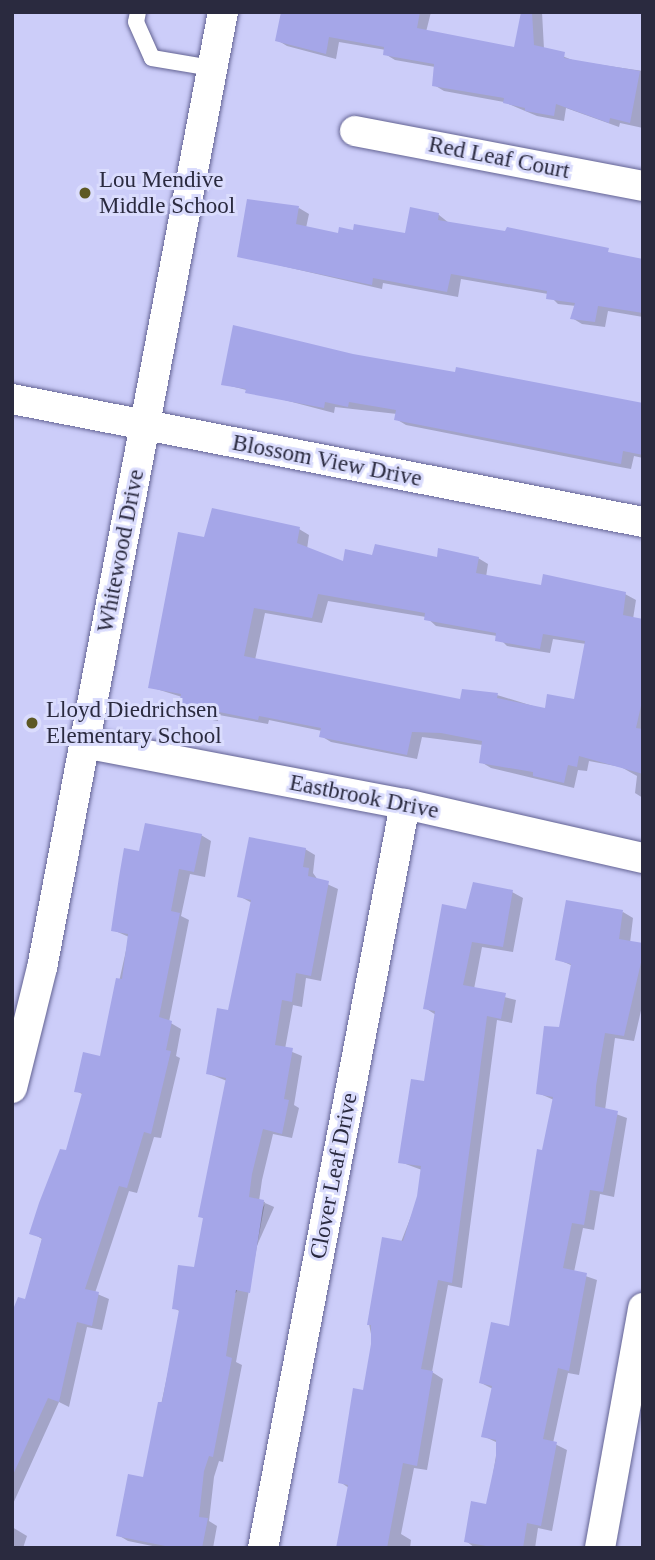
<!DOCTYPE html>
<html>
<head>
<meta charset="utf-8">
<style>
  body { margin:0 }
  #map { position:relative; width:655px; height:1560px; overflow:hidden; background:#cccdf9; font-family:"Times New Roman",serif }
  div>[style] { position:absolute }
  .shadow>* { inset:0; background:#0003; transform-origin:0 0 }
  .building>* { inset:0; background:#a5a6e8 }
  .roads { filter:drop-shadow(0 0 2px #636393) drop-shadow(0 0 2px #636393) }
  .service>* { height:16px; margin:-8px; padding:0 8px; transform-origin:8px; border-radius:8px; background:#fff }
  .minor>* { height:30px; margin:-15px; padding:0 15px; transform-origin:15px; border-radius:15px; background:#fff }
  .dots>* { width:19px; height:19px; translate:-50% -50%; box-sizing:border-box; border:4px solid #dadcfd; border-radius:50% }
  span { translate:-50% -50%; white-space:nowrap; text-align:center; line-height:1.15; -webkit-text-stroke:6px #dadcfd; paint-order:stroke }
  .street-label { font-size:23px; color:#2a2a3f }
  .poi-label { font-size:23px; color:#2a2a3f }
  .left { translate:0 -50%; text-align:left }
  .frame { position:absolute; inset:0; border:14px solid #2a2a3f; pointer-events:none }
</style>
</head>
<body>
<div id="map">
  <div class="shadow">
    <div style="clip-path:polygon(282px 12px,431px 12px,426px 32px,515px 49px,522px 12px,542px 12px,544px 49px,575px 61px,643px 71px,643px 128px,620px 123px,619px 127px,566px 108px,564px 121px,537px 116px,504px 102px,444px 91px,434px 85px,435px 67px,395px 60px,385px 54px,386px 50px,339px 42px,336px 59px,287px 46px,277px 40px)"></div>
    <div style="clip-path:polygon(299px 208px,309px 214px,306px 228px,339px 235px,407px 235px,411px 209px,439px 215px,449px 223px,643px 261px,643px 317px,608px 311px,605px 327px,582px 324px,572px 318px,576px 306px,558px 304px,548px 294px,461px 279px,458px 297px,383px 283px,382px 289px,239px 256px)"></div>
    <div style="clip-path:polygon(353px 356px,643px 405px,643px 458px,634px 456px,631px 469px,609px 465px,406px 425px,396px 419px,397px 414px,335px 407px,334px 413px,223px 384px)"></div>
    <div style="clip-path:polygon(evenodd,299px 529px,309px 535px,307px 549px,345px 564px,374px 557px,478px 558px,488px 564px,486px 577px,542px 587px,625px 594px,636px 600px,633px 619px,643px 620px,643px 798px,635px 793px,637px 776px,621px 767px,589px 761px,587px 771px,578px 770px,574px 788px,491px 768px,481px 762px,483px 745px,422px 737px,417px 759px,331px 742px,321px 736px,322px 731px,269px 720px,268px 724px,219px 715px,218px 721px,190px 716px,180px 710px,182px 697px,150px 687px,206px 539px,299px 529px,328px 601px,426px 617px,436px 626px,497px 636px,507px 646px,550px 653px,553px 639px,586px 644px,575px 701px,546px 710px,497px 695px,462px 701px,255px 660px,265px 613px,322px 623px,328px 601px)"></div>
    <div style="clip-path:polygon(201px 835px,211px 841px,205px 877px,190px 874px,181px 916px,189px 920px,169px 1022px,181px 1029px,176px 1056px,180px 1058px,161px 1138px,154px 1137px,137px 1193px,129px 1191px,95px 1293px,109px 1299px,102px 1330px,87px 1327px,69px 1407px,59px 1402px,12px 1506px,12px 1321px,26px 1301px,42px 1239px,32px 1233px,67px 1153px,84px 1095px,76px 1091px,102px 1058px,129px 937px,113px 930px,141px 853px)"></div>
    <div style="clip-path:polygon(305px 849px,315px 855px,313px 873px,318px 880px,338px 889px,321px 981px,306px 978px,302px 1007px,293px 1005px,285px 1049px,302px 1056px,294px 1105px,299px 1108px,292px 1138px,273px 1134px,262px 1180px,259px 1201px,265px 1202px,236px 1362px,242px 1365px,223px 1462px,219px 1461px,214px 1477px,209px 1521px,217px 1526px,213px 1548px,162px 1548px,128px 1541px,118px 1535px,145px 1479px,181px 1312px,174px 1308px,195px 1269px,204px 1219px,200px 1216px,227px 1081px,207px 1073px,230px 1012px,252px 903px,239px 896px)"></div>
    <div style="clip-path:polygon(512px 892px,523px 898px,513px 952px,482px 947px,474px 989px,516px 1000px,512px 1023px,497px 1020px,462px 1288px,448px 1285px,432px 1372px,443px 1379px,427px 1470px,414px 1468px,401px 1534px,411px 1540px,410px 1548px,338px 1548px,349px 1488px,340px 1482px,364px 1392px,373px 1344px,369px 1324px,419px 1196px,422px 1170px,400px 1162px,425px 1083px,436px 1015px,425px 1008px,467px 911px)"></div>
    <div style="clip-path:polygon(623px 912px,633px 918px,630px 943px,643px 945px,643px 1002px,634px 1041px,615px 1038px,605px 1110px,627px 1118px,614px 1197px,600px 1194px,594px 1230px,583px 1228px,574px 1272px,597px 1280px,579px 1375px,568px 1373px,553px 1443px,567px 1450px,552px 1531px,538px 1528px,535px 1548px,475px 1548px,466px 1541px,488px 1506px,498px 1443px,483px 1436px,493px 1389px,481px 1383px,510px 1328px,554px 1100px,538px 1093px,561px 1029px,573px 966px,557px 959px)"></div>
    <div style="left:265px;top:1203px;width:10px;height:94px;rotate:24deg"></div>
    <div style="clip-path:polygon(12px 1527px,27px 1536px,23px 1548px,12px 1548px)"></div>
  </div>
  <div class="building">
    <div style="clip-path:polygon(281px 12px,420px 12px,417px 28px,514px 47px,521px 12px,532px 12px,534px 45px,565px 52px,564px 58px,640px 71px,630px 123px,610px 118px,609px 123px,556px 104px,554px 116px,525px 111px,525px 108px,503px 103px,504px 98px,432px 86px,434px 64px,383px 55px,384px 47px,329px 37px,326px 54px,275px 41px)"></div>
    <div style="clip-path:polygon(247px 199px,299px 206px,296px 224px,338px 233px,339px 227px,353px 230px,354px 224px,405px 233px,410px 207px,439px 213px,438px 220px,505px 231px,507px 227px,609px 248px,608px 252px,643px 259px,643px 313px,598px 306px,595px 322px,570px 319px,575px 303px,546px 299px,547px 291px,451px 274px,447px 292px,373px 278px,372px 285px,237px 257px)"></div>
    <div style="clip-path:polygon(233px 325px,353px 354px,455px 372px,456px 367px,643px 403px,643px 455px,623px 451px,621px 464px,394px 420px,396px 410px,349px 402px,348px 407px,325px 402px,324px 408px,245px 393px,246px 389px,221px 385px)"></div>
    <div style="clip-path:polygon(evenodd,212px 508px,300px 527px,297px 543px,343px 561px,345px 549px,372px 555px,375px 544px,437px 557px,438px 548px,479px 557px,476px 573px,541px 585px,543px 574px,626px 592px,623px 615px,643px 619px,643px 697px,636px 728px,643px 729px,643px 774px,579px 756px,577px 767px,568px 765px,564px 783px,533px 776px,533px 772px,479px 763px,482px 741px,441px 733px,412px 732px,407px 755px,319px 737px,321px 728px,259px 716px,258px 720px,209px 710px,207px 716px,178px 711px,181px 694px,148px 688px,178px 532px,204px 537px,212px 508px,318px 594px,425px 613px,424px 620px,496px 633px,495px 641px,540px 649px,543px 634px,585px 641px,574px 699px,547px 694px,545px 708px,497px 698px,498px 693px,462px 689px,460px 699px,244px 656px,254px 608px,312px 618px,318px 594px)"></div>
    <div style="clip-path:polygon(145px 823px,202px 834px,194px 872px,179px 869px,171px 911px,180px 913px,159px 1017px,172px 1021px,166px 1050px,171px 1051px,151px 1134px,144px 1132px,127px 1188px,119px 1186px,85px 1289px,99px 1292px,92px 1326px,77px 1322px,59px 1402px,48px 1398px,12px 1477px,12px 1312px,18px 1297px,25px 1299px,42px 1238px,29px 1234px,39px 1203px,60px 1149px,66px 1150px,82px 1093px,74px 1092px,83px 1052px,100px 1056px,116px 978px,122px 979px,128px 934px,111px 931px,119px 877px,124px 848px,139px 851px)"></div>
    <div style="clip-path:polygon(249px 837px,306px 848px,303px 867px,309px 868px,308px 876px,329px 881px,311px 976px,296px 973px,292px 1002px,282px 1000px,275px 1045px,293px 1048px,284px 1099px,289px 1100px,282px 1134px,263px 1129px,252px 1174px,249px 1197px,264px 1200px,250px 1293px,236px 1290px,226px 1356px,232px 1358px,213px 1457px,209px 1456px,204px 1471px,199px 1517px,208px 1518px,202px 1548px,175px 1548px,116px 1536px,128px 1474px,143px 1477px,158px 1402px,162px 1402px,179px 1310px,172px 1309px,178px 1265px,194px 1267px,203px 1218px,198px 1217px,226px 1078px,206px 1074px,217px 1008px,228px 1010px,251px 900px,237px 897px)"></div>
    <div style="clip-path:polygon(473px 882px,513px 890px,503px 947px,472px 942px,463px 985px,506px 993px,501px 1019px,487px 1016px,452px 1283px,438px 1280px,421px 1369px,433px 1371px,417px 1466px,403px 1463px,387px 1548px,336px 1548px,348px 1485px,338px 1483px,353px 1388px,363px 1390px,371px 1344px,371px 1325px,367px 1325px,382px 1237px,403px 1241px,417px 1196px,421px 1166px,398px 1163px,411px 1079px,424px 1081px,435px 1011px,423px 1009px,442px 904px,466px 909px)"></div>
    <div style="clip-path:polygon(566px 900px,623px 910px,619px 939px,643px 943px,643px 954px,624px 1036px,605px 1033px,596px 1086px,595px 1106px,618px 1111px,603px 1192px,590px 1190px,584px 1225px,572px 1223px,563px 1268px,587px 1273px,569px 1371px,558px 1368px,543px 1439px,557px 1442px,541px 1526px,527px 1523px,523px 1548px,497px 1548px,464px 1542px,471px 1501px,486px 1504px,496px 1458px,496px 1440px,481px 1437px,492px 1386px,479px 1383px,491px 1322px,509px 1326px,537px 1149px,542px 1150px,553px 1097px,536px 1094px,544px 1026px,559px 1027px,571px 964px,555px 960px)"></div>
  </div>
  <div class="roads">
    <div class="service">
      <div style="left:138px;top:12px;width:10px;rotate:101deg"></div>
      <div style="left:136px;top:22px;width:39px;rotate:66deg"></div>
      <div style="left:152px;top:58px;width:61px;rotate:9.5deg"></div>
    </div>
    <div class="minor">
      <div style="left:355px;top:131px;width:293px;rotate:10.8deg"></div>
      <div style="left:12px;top:399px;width:643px;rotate:11.03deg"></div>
      <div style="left:84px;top:743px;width:327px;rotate:10.8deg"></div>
      <div style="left:405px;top:804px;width:244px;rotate:12.8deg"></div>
      <div style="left:12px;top:1088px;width:124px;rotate:-76deg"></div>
      <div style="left:42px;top:968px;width:973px;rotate:-79.28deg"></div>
      <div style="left:263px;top:1548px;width:757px;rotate:-79.19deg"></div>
      <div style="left:600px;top:1548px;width:244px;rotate:-79.8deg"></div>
    </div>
  </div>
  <div class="dots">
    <div style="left:85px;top:193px;background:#5d5824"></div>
    <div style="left:32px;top:723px;background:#5d5824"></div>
  </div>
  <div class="street-label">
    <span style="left:499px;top:158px;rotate:11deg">Red Leaf Court</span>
    <span style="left:327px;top:461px;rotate:11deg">Blossom View Drive</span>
    <span style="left:121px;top:551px;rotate:-79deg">Whitewood Drive</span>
    <span style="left:364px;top:797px;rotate:11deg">Eastbrook Drive</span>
    <span style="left:334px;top:1176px;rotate:-79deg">Clover Leaf Drive</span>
  </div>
  <div class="poi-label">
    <span class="left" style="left:99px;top:193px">Lou Mendive<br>Middle School</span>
    <span class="left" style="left:46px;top:723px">Lloyd Diedrichsen<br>Elementary School</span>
  </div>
  <div class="frame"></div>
</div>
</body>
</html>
